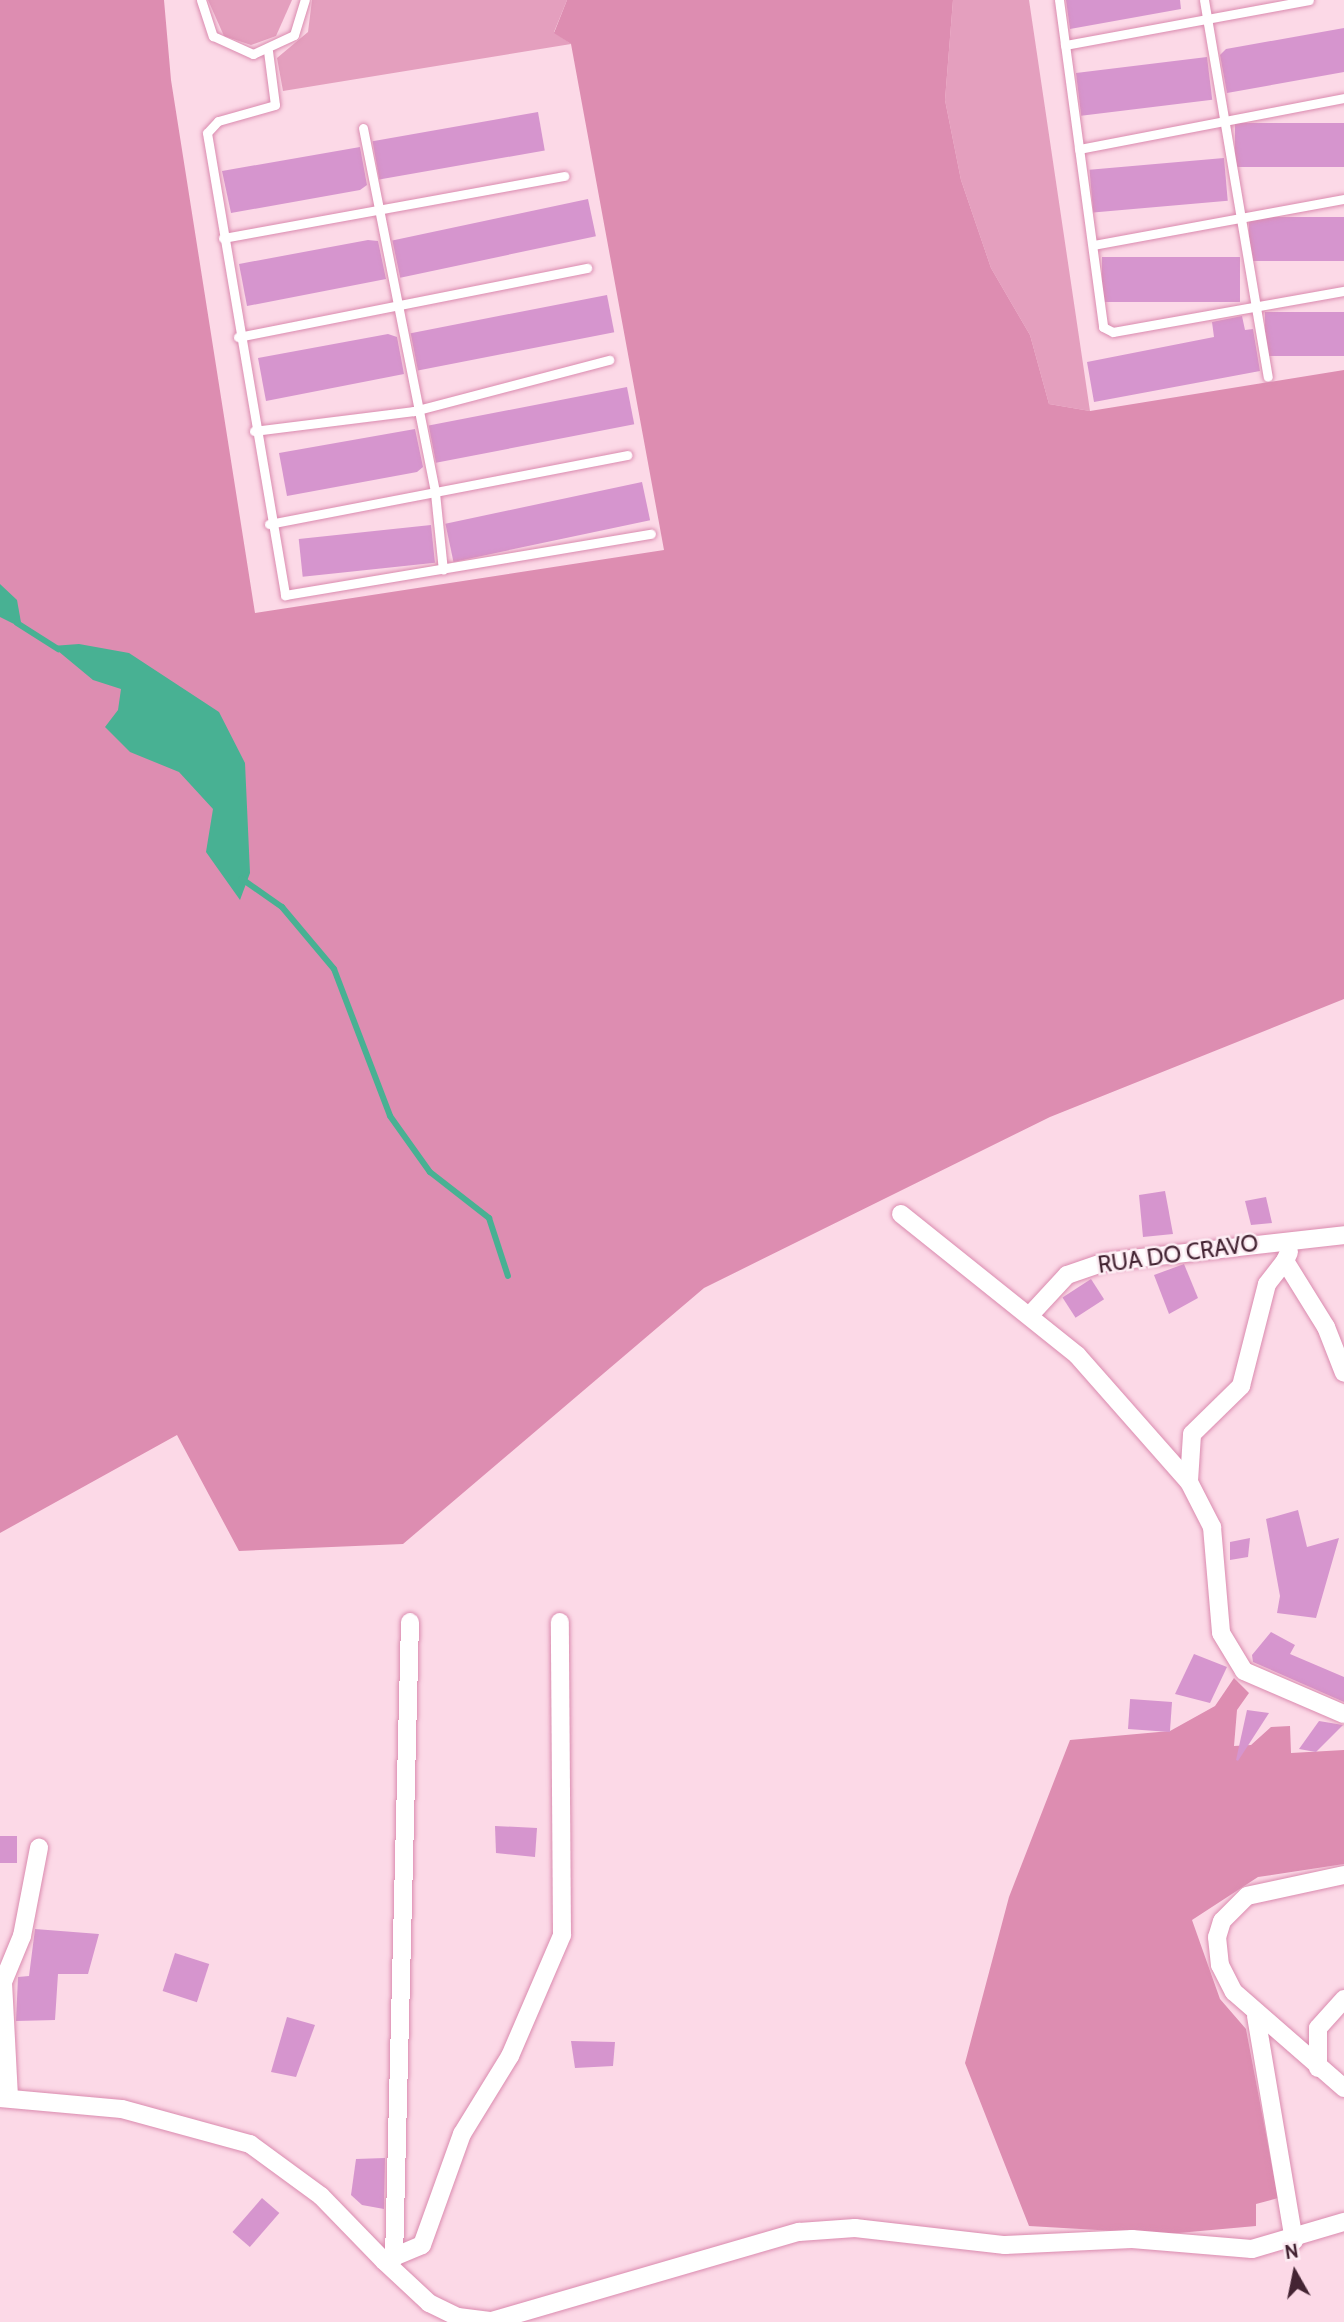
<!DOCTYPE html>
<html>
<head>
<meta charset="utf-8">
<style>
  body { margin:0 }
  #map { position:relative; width:1344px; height:2322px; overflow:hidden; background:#fcd9e7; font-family:Cabin,sans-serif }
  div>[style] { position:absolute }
  .green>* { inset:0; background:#e49fbe }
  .forest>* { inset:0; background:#dd8db1 }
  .water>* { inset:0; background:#48b193 }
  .stream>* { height:6px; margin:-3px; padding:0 3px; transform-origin:3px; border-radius:3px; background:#48b193 }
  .building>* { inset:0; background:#d695ce; transform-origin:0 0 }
  .roads { filter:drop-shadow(0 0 2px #da8baf) drop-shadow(0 0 2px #da8baf) }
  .service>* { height:9px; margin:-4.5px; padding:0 4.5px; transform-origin:4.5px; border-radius:4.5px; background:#fff }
  .minor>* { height:18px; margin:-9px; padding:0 9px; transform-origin:9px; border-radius:9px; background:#fff }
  span { translate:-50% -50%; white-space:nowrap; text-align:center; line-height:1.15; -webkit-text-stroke:5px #fdecf3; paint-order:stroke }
  .street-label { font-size:23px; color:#442433 }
  .north { position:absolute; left:1260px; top:2238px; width:70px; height:70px; -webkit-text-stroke:5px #fdecf3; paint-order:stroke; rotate:351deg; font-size:19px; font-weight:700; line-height:28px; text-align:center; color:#442433 }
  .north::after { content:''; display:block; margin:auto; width:24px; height:32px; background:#442433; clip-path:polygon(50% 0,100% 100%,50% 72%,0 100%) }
</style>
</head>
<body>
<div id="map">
  <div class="green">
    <div style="clip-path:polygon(208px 0,292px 0,276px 36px,251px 45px,224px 36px)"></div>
    <div style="clip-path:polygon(312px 0,567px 0,554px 32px,571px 44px,283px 91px,277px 58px,308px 32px)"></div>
    <div style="clip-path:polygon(953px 0,1029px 0,1090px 411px,1049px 404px,1030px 335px,991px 268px,961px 180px,945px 100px)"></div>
  </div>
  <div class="forest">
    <div style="clip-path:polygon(0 0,164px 0,171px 80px,255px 613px,664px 550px,571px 44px,554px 33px,567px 0,953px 0,945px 100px,961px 180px,991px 268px,1030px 335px,1049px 404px,1090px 411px,1344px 370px,1344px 999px,1050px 1117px,704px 1288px,403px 1544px,239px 1551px,177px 1435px,0 1533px)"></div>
    <div style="clip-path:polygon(1234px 1678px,1249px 1693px,1237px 1710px,1234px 1746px,1251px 1745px,1271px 1727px,1290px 1726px,1291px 1753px,1344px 1750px,1344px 1864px,1258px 1877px,1192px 1920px,1220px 1999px,1246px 2029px,1278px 2198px,1256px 2204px,1256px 2226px,1167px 2234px,1029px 2226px,965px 2063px,1009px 1897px,1070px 1740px,1170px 1731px,1215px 1706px)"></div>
  </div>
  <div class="water">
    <div style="clip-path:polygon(0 584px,17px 600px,22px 628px,0 617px)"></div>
    <div style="clip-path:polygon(79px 644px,129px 653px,219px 712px,245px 763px,250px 873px,240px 900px,206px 852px,213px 809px,179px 772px,130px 752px,105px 727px,118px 710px,121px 689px,93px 680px,52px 646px)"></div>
  </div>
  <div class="stream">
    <div style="left:17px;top:623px;width:49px;rotate:32.4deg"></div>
    <div style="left:242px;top:879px;width:49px;rotate:35deg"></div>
    <div style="left:282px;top:907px;width:81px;rotate:50deg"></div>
    <div style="left:334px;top:969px;width:157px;rotate:69.1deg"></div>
    <div style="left:390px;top:1116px;width:69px;rotate:54.5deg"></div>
    <div style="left:430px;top:1172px;width:75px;rotate:37.9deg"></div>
    <div style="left:489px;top:1218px;width:61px;rotate:71.9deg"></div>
  </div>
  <div class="building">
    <div style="clip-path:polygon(1066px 0,1180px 0,1181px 9px,1070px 29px)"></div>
    <div style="clip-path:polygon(1344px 28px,1344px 72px,1227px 93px,1220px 55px,1226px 49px)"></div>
    <div style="left:1207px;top:57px;width:43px;height:132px;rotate:83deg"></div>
    <div style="left:538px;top:112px;width:39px;height:168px;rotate:80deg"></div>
    <div style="left:1344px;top:123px;width:44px;height:109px;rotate:90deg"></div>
    <div style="clip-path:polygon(360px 147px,367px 185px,360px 190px,231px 213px,222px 171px)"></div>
    <div style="left:1224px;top:158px;width:43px;height:135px;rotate:85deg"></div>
    <div style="left:588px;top:199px;width:38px;height:200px;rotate:78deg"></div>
    <div style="left:1344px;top:217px;width:44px;height:95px;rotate:90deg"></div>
    <div style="clip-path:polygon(368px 240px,378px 241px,386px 279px,247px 306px,239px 264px)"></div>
    <div style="left:1240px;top:257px;width:45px;height:138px;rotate:90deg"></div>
    <div style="left:607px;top:295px;width:38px;height:200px;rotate:79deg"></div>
    <div style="left:1344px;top:312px;width:44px;height:79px;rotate:90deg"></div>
    <div style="clip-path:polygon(1242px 316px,1245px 330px,1253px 329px,1260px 371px,1094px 402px,1087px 362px,1214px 337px,1212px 322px)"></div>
    <div style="clip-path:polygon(388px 334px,397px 337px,404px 374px,266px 401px,258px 358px)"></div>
    <div style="left:627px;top:387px;width:38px;height:202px;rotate:79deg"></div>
    <div style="clip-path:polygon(415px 429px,423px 467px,417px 472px,287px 496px,279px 453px)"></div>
    <div style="left:642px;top:482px;width:39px;height:201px;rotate:78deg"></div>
    <div style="left:431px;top:525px;width:38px;height:133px;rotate:84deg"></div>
    <div style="clip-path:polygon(1165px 1191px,1173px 1234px,1143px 1237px,1139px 1195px)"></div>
    <div style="clip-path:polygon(1266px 1197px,1272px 1223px,1251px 1225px,1245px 1201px)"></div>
    <div style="clip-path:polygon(1184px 1264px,1198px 1298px,1169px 1314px,1154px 1275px)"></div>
    <div style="left:1091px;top:1279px;width:24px;height:34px;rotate:57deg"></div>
    <div style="clip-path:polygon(1298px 1510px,1307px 1547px,1339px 1538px,1316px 1618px,1277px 1613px,1280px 1596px,1266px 1519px)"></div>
    <div style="clip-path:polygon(1250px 1538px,1248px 1557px,1230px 1560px,1230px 1542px)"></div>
    <div style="clip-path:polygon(1271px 1632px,1295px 1645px,1290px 1654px,1344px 1677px,1344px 1702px,1253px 1662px,1252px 1655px)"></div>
    <div style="clip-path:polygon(1194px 1654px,1227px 1667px,1210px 1703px,1175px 1694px)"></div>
    <div style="left:1172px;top:1702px;width:30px;height:42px;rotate:94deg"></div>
    <div style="clip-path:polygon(1247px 1710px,1269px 1713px,1238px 1761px,1236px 1760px)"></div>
    <div style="clip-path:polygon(1319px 1721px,1343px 1725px,1316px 1752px,1299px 1749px)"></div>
    <div style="clip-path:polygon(495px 1826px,537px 1828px,535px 1857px,496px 1853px)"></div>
    <div style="left:0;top:1836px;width:17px;height:27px"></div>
    <div style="clip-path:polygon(35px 1929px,99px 1934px,88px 1974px,58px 1974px,55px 2020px,16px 2021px,18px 1977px,29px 1976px)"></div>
    <div style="left:175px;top:1953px;width:36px;height:40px;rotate:18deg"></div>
    <div style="clip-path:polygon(287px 2017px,315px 2025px,296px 2077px,271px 2072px)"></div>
    <div style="clip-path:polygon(571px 2041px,615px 2042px,613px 2066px,575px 2068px)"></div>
    <div style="clip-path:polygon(385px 2158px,384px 2209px,362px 2205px,351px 2195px,356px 2159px)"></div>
    <div style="left:262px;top:2198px;width:23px;height:45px;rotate:41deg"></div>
  </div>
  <div class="roads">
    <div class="service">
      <div style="left:201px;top:0;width:38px;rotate:72deg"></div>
      <div style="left:213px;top:36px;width:44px;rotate:24.2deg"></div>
      <div style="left:253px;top:54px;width:45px;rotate:-24.9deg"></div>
      <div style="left:294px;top:35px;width:37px;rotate:-73deg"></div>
      <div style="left:1059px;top:0;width:330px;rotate:82.3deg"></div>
      <div style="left:1103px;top:327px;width:11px;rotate:27deg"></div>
      <div style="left:1113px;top:332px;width:235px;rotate:-10.1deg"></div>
      <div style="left:1204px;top:0;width:382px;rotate:80.4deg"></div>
      <div style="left:1065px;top:45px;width:248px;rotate:-10.4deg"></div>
      <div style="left:268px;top:51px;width:54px;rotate:82.6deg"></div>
      <div style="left:275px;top:105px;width:59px;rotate:164.3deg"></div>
      <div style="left:218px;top:121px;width:16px;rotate:133deg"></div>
      <div style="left:207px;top:133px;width:469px;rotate:80.4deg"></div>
      <div style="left:285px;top:595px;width:371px;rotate:-9.5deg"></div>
      <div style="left:363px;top:128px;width:372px;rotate:78.8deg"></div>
      <div style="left:435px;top:493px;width:77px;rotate:84.1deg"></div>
      <div style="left:1079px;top:149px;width:270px;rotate:-10.9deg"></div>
      <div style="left:223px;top:238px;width:347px;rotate:-10.3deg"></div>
      <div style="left:1093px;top:245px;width:255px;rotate:-10.4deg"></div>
      <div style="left:238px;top:337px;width:356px;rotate:-11.2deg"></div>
      <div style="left:254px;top:431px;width:161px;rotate:-7.1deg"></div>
      <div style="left:414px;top:411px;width:202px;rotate:-14.7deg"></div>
      <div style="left:269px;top:524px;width:365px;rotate:-10.9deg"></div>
    </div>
    <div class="minor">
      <div style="left:901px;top:1214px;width:226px;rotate:38.7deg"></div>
      <div style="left:1077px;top:1355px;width:169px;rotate:48.6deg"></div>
      <div style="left:1189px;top:1482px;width:51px;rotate:62.9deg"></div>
      <div style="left:1212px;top:1527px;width:106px;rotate:85.1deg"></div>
      <div style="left:1221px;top:1633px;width:44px;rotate:58.8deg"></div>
      <div style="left:1244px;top:1671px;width:109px;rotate:23.3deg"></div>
      <div style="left:1289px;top:1252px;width:10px;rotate:114deg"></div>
      <div style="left:1285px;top:1261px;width:78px;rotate:58.2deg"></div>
      <div style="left:1326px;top:1327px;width:49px;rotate:68.6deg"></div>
      <div style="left:1031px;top:1314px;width:53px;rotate:-47.3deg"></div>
      <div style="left:1067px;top:1275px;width:40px;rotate:-18.9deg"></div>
      <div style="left:1105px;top:1262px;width:241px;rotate:-6.4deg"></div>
      <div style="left:1189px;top:1481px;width:47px;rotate:-86.3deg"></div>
      <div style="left:1192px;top:1434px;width:69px;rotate:-44.4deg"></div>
      <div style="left:1241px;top:1386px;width:105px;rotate:-75.7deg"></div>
      <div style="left:1267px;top:1284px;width:29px;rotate:-52deg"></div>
      <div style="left:1344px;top:1875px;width:99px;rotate:167.8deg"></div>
      <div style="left:1247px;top:1896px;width:35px;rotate:135deg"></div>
      <div style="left:1222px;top:1921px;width:17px;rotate:107deg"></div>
      <div style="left:1217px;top:1937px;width:28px;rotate:84deg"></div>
      <div style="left:1220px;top:1965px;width:30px;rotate:63deg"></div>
      <div style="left:1234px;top:1992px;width:146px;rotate:41.1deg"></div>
      <div style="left:1256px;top:2016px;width:228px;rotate:80.4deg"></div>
      <div style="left:1318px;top:2068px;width:40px;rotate:-90deg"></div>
      <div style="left:1318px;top:2028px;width:39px;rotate:-48deg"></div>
      <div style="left:9px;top:2097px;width:115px;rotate:-93deg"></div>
      <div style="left:3px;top:1982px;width:50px;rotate:-67.6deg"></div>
      <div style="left:22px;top:1936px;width:90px;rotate:-79.1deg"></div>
      <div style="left:0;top:2098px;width:122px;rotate:5.2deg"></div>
      <div style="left:122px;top:2109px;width:133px;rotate:15.3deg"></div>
      <div style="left:250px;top:2144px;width:88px;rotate:36.2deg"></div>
      <div style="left:321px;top:2196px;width:91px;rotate:45.9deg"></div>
      <div style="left:384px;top:2261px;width:41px;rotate:-22.8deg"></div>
      <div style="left:422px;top:2245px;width:118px;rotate:-70.2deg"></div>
      <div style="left:462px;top:2134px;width:92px;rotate:-58.4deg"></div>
      <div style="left:510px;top:2056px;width:132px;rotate:-66.7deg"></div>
      <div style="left:562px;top:1935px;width:313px;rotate:-90.4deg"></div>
      <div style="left:394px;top:2258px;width:636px;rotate:-88.56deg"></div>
      <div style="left:384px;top:2261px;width:62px;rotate:43deg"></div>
      <div style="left:429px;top:2303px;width:32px;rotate:26deg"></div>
      <div style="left:458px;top:2317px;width:34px;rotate:7deg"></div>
      <div style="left:492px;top:2321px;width:320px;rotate:-16.2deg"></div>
      <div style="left:799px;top:2232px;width:56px;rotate:-4.1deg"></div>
      <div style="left:855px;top:2228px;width:151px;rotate:6.5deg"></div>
      <div style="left:1005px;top:2245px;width:127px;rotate:-2.7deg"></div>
      <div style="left:1132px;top:2239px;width:120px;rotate:4.8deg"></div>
      <div style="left:1252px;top:2249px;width:96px;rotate:-16.4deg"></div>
    </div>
  </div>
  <div class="street-label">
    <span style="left:1178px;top:1254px;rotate:-8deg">RUA DO CRAVO</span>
  </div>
  <div class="north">N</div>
</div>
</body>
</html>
